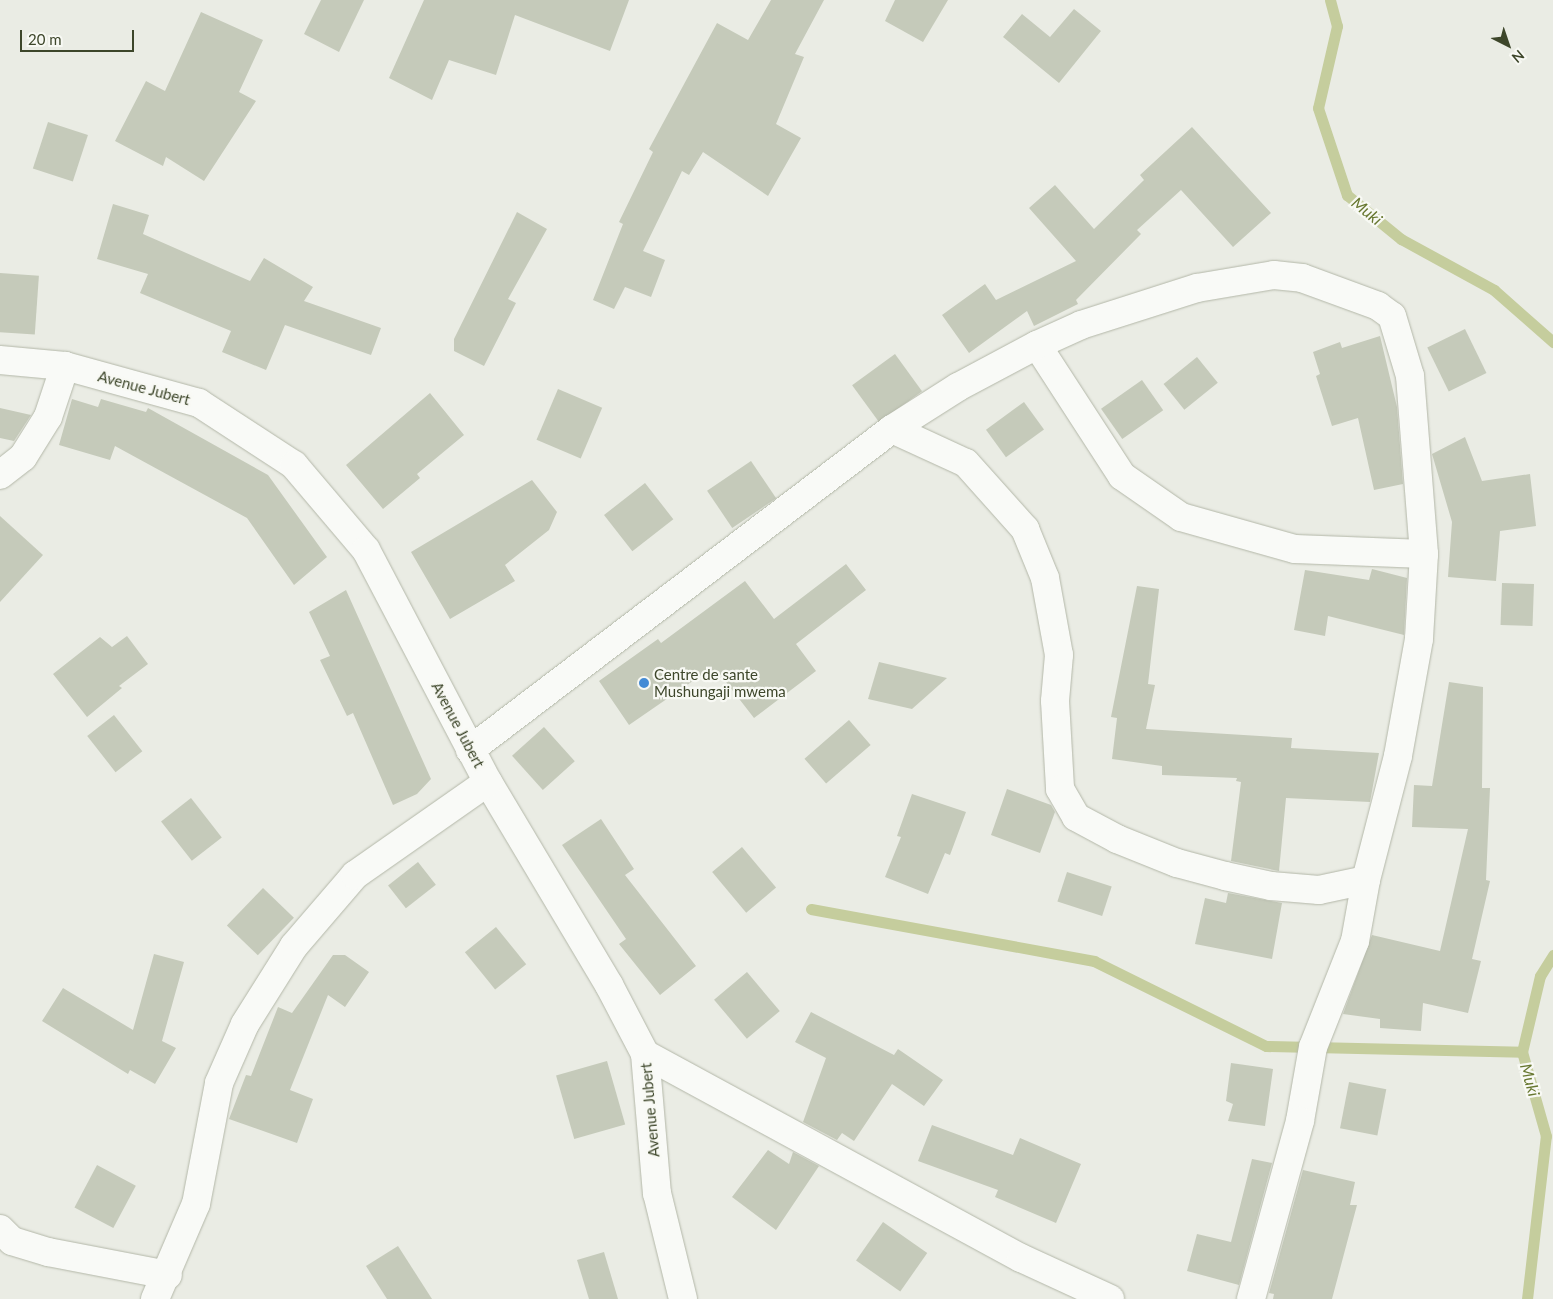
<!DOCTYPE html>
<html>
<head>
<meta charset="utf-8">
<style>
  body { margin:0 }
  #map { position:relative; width:1553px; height:1299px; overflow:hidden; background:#eaece4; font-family:Lato,sans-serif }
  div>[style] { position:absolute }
  .stream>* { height:11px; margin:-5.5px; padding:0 5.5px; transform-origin:5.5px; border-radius:5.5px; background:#c5cd9d }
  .building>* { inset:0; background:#c5caba; transform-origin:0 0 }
  .roads { filter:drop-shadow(0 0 1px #b3b7a8) drop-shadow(0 0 1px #b3b7a8) }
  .minor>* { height:28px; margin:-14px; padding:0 14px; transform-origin:14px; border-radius:14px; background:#f9faf7 }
  .dots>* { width:14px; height:14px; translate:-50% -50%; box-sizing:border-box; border:2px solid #f8f9f4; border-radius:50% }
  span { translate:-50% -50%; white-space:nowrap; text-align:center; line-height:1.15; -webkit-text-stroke:4.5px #f8f9f4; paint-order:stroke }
  .street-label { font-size:15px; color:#3d462a }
  .poi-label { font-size:15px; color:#3d462a }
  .left { translate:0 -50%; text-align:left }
  .water-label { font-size:16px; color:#677730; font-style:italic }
  .north { position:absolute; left:1483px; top:20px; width:50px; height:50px; -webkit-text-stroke:4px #f8f9f4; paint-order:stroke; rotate:139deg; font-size:14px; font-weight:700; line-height:20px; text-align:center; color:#3d462a }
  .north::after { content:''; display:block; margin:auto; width:18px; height:22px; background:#3d462a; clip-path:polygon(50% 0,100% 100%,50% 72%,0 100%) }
  .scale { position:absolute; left:20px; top:30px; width:114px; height:22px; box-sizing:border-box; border:2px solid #3d462a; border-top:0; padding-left:6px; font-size:15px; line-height:18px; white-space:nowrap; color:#3d462a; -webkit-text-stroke:4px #f8f9f4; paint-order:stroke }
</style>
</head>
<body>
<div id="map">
  <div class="stream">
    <div style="left:1330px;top:0;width:27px;rotate:75deg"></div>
    <div style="left:1337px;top:26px;width:84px;rotate:103deg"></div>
    <div style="left:1318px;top:108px;width:92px;rotate:71.6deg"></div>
    <div style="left:1347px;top:195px;width:70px;rotate:39.2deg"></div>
    <div style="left:1401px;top:239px;width:106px;rotate:28.7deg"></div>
    <div style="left:1494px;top:290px;width:79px;rotate:41.4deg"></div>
    <div style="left:811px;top:909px;width:288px;rotate:10.4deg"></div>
    <div style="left:1094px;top:961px;width:192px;rotate:26.3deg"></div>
    <div style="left:1266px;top:1046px;width:256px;rotate:1.3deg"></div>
    <div style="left:1527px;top:1299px;width:164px;rotate:-83.4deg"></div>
    <div style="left:1546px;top:1136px;width:87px;rotate:-105.9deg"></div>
    <div style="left:1522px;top:1052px;width:78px;rotate:-76.7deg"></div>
    <div style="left:1540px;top:976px;width:25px;rotate:-58deg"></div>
  </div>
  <div class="building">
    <div style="clip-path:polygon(321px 0,364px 0,339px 52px,304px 34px)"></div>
    <div style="clip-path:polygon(424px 0,629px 0,610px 51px,515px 15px,496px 75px,449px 60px,432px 100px,389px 78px)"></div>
    <div style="clip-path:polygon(771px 0,824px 0,795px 54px,804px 57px,776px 124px,801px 138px,768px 196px,703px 152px,689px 175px,682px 171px,643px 251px,665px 260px,651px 297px,625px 287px,614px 309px,593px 300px,623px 224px,619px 222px,653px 152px,649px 149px,717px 23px,748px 40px)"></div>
    <div style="clip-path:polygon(895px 0,948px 0,923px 42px,885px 21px)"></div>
    <div style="clip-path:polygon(1074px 9px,1101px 31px,1059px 83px,1003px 37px,1022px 14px,1050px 37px)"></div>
    <div style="clip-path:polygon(201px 12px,263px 40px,239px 92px,256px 101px,204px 181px,166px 157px,163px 166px,115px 141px,146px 81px,165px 91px)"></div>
    <div style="left:48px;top:122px;width:42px;height:49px;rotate:18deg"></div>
    <div style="clip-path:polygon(1192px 127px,1271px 213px,1233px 247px,1181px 190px,1137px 230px,1141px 234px,1076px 300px,1078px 304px,1034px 326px,1027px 311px,969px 353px,942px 315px,985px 284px,996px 300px,1076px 261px,1029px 208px,1055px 185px,1094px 229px,1144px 180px,1140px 175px)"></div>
    <div style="clip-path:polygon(113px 204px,149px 215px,143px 234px,250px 281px,264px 258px,313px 287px,304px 301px,381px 328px,371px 355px,285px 325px,266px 370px,222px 352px,231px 331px,140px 293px,148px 274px,97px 259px)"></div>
    <div style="clip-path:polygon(517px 212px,547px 229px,508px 299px,516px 303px,484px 366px,454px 351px,454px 339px)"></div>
    <div style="left:0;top:273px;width:39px;height:59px;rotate:4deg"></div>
    <div style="left:1465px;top:329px;width:49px;height:42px;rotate:64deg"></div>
    <div style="clip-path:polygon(1380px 336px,1397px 407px,1403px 484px,1374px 490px,1358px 418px,1332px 426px,1316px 376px,1320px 374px,1313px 352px,1340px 342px,1342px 348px)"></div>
    <div style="left:895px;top:354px;width:46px;height:53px;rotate:54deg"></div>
    <div style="left:1197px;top:357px;width:33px;height:43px;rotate:51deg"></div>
    <div style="left:1142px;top:380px;width:37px;height:50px;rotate:55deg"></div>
    <div style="left:558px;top:389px;width:48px;height:55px;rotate:23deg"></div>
    <div style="clip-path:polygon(430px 393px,464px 435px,417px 474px,420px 478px,383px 509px,346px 465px)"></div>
    <div style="clip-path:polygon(72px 399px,98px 407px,101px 399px,146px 412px,148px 408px,268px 475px,327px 557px,294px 585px,247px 518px,115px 446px,110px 460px,59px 445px)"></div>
    <div style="left:1024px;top:402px;width:34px;height:47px;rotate:54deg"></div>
    <div style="clip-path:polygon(0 408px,31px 415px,14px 441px,0 438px)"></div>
    <div style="clip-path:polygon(1465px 437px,1482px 481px,1530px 474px,1536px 526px,1500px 531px,1496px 581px,1448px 577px,1452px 522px,1432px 454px)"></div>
    <div style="left:751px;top:461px;width:45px;height:53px;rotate:56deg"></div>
    <div style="clip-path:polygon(532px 480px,557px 512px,549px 530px,505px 565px,515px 581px,450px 619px,411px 552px)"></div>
    <div style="left:645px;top:483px;width:46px;height:52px;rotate:52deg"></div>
    <div style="clip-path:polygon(0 516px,43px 555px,0 602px)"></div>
    <div style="clip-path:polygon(846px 564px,866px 590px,796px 644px,816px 671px,754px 718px,719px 673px,708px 681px,703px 674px,629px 725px,599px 681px,658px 639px,661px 643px,745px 581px,774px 619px)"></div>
    <div style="clip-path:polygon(1372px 569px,1407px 578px,1404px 635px,1328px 616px,1325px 636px,1294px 630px,1305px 570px,1369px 580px)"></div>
    <div style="left:1502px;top:583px;width:32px;height:42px;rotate:2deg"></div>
    <div style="clip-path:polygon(1137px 586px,1159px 589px,1148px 684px,1155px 685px,1146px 729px,1292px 738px,1291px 748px,1379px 753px,1370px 802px,1286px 798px,1279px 871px,1231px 861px,1241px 782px,1236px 781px,1237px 778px,1162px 775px,1162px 766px,1112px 759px,1117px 718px,1111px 717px)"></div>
    <div style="clip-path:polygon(346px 590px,431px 779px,417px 794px,393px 805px,353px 713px,347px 716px,320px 660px,330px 656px,309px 612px)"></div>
    <div style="clip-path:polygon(127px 636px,148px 664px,119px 686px,122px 688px,87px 717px,53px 674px,100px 637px,112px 647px)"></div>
    <div style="clip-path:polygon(879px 662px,947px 678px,912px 709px,868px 699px)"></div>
    <div style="clip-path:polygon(1449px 682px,1483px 687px,1482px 788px,1490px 788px,1486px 880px,1490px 881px,1472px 959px,1481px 961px,1468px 1013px,1423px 1003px,1421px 1031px,1380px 1028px,1380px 1019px,1343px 1014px,1372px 935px,1440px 951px,1468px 829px,1412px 827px,1414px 785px,1432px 786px)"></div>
    <div style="left:114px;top:715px;width:46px;height:34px;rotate:52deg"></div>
    <div style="left:849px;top:720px;width:33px;height:59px;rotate:49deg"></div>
    <div style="left:544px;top:727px;width:46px;height:43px;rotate:48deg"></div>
    <div style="clip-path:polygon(1007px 789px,1051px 805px,1055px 812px,1040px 853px,991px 835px)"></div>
    <div style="clip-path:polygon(912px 794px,966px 812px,950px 855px,945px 853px,928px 894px,885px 877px,901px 837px,897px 836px)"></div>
    <div style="left:191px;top:798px;width:50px;height:38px;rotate:52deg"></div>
    <div style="clip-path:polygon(601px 819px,634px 869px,625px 875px,696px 966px,660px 995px,619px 944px,626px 939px,562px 845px)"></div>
    <div style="left:742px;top:847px;width:53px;height:39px;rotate:50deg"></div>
    <div style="left:418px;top:862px;width:29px;height:38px;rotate:52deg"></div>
    <div style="left:1067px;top:872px;width:47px;height:31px;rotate:18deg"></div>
    <div style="left:263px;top:888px;width:43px;height:52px;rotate:44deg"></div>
    <div style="clip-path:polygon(1228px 893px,1282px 903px,1272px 959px,1195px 944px,1205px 898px,1226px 903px)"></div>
    <div style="left:496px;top:927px;width:48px;height:40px;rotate:51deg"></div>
    <div style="clip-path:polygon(154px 954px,184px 962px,162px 1041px,176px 1048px,155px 1084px,130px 1070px,128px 1074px,42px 1021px,63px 988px,133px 1030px)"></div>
    <div style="clip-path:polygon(333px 955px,345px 955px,369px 972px,345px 1007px,328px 995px,290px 1090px,313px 1099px,297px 1143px,229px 1119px,246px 1075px,251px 1076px,278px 1007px,292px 1013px)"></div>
    <div style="left:747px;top:972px;width:51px;height:43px;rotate:50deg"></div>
    <div style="clip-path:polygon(811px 1012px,894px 1055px,898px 1049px,943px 1080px,924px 1106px,892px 1084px,854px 1141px,842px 1133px,837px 1140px,803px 1122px,826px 1058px,795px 1042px)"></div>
    <div style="left:607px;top:1061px;width:66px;height:53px;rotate:74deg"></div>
    <div style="clip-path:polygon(1231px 1063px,1273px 1069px,1265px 1126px,1228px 1121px,1233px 1104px,1226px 1101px)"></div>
    <div style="left:1349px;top:1082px;width:38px;height:47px;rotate:11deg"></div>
    <div style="clip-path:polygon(932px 1125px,1013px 1155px,1020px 1138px,1081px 1164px,1056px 1223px,995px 1197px,998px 1190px,918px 1161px)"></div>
    <div style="clip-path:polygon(768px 1150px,789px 1164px,793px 1152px,819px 1166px,776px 1230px,732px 1197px)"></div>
    <div style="clip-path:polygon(1252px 1159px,1272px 1163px,1239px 1285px,1187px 1271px,1197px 1234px,1231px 1242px)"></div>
    <div style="left:97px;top:1165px;width:44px;height:48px;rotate:28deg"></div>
    <div style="clip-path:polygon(1303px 1170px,1355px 1182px,1350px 1205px,1357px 1205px,1332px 1299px,1273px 1299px,1274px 1294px,1269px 1293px)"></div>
    <div style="left:883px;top:1222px;width:54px;height:47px;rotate:35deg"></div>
    <div style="clip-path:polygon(398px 1246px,432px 1299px,387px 1299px,366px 1266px)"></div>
    <div style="clip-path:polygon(604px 1252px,618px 1299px,589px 1299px,577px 1260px)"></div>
  </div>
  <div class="roads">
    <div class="minor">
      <div style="left:1037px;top:345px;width:156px;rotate:57deg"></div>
      <div style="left:1122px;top:476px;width:72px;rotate:34.8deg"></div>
      <div style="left:1181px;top:517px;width:118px;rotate:15.7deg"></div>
      <div style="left:1295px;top:549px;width:129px;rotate:2.2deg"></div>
      <div style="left:0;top:360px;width:65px;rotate:5.3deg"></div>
      <div style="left:65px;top:366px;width:139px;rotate:15.4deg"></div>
      <div style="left:199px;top:403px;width:113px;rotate:33.1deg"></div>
      <div style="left:294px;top:465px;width:111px;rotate:49.7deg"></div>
      <div style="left:366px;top:550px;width:262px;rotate:62.3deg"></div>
      <div style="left:488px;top:782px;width:236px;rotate:59.2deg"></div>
      <div style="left:609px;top:985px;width:78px;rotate:62.4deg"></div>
      <div style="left:645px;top:1054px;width:140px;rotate:85.1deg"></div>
      <div style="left:657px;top:1193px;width:109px;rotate:76.2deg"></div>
      <div style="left:892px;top:429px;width:81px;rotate:24.7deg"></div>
      <div style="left:966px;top:463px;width:89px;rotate:48.2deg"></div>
      <div style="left:1025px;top:529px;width:53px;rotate:67.8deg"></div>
      <div style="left:1045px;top:578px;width:78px;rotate:79.7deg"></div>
      <div style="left:1059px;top:655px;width:46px;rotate:95deg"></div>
      <div style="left:1055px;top:701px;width:88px;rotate:86.7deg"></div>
      <div style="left:1060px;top:789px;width:32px;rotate:60deg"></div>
      <div style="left:1076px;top:817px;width:47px;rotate:28.2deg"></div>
      <div style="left:1117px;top:839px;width:65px;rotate:21.8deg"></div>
      <div style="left:1177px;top:863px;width:50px;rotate:15.2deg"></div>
      <div style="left:1225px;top:876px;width:47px;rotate:12.3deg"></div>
      <div style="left:1271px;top:886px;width:48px;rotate:4.8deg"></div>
      <div style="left:1319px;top:890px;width:48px;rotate:-12deg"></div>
      <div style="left:0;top:475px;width:29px;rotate:-38deg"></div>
      <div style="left:23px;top:457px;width:47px;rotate:-58deg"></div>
      <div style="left:48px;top:417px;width:54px;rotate:-71.6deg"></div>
      <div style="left:470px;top:750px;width:530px;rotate:-37.26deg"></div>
      <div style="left:892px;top:429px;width:78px;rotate:-32.5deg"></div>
      <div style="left:958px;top:387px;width:89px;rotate:-28deg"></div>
      <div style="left:1037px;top:345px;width:48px;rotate:-24.4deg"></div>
      <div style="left:1081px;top:325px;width:122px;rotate:-17.7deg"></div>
      <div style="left:1197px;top:288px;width:78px;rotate:-9.6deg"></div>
      <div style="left:1274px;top:275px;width:28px;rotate:6deg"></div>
      <div style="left:1302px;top:278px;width:81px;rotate:20.2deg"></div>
      <div style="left:1378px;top:306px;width:17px;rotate:36deg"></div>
      <div style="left:1392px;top:316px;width:63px;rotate:73.3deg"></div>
      <div style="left:1410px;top:376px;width:179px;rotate:85.5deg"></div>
      <div style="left:1424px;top:554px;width:85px;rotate:93.4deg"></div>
      <div style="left:1419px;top:639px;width:119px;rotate:100.2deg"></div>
      <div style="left:1398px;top:756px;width:128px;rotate:104.5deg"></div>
      <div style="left:1366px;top:880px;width:62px;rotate:100.2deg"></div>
      <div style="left:1355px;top:941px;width:114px;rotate:111.6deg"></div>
      <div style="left:1313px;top:1047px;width:75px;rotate:100deg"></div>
      <div style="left:1300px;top:1121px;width:185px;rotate:105.4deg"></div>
      <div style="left:645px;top:1054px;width:428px;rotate:28.5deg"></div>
      <div style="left:1021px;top:1258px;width:98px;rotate:24.7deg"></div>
      <div style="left:0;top:1229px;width:17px;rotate:45deg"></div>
      <div style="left:12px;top:1241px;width:38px;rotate:17deg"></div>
      <div style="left:48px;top:1252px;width:122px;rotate:10.9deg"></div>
      <div style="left:155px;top:1299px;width:103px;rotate:-66.7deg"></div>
      <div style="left:196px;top:1204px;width:123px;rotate:-79.2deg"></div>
      <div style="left:219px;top:1083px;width:64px;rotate:-66.2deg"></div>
      <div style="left:245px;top:1024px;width:92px;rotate:-57.9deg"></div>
      <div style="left:294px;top:946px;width:94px;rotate:-49.3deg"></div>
      <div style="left:355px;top:875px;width:162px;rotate:-35deg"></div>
    </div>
  </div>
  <div class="dots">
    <div style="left:644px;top:683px;background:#448bd5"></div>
  </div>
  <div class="street-label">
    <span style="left:144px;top:388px;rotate:15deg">Avenue Jubert</span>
    <span style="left:458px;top:725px;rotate:62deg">Avenue Jubert</span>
    <span style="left:650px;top:1110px;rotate:-95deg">Avenue Jubert</span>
  </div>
  <div class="poi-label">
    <span class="left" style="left:654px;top:683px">Centre de sante<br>Mushungaji mwema</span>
  </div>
  <div class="water-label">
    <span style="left:1367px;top:211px;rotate:39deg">Muki</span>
    <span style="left:1530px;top:1080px;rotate:74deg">Muki</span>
  </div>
  <div class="north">N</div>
  <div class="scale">20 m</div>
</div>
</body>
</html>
